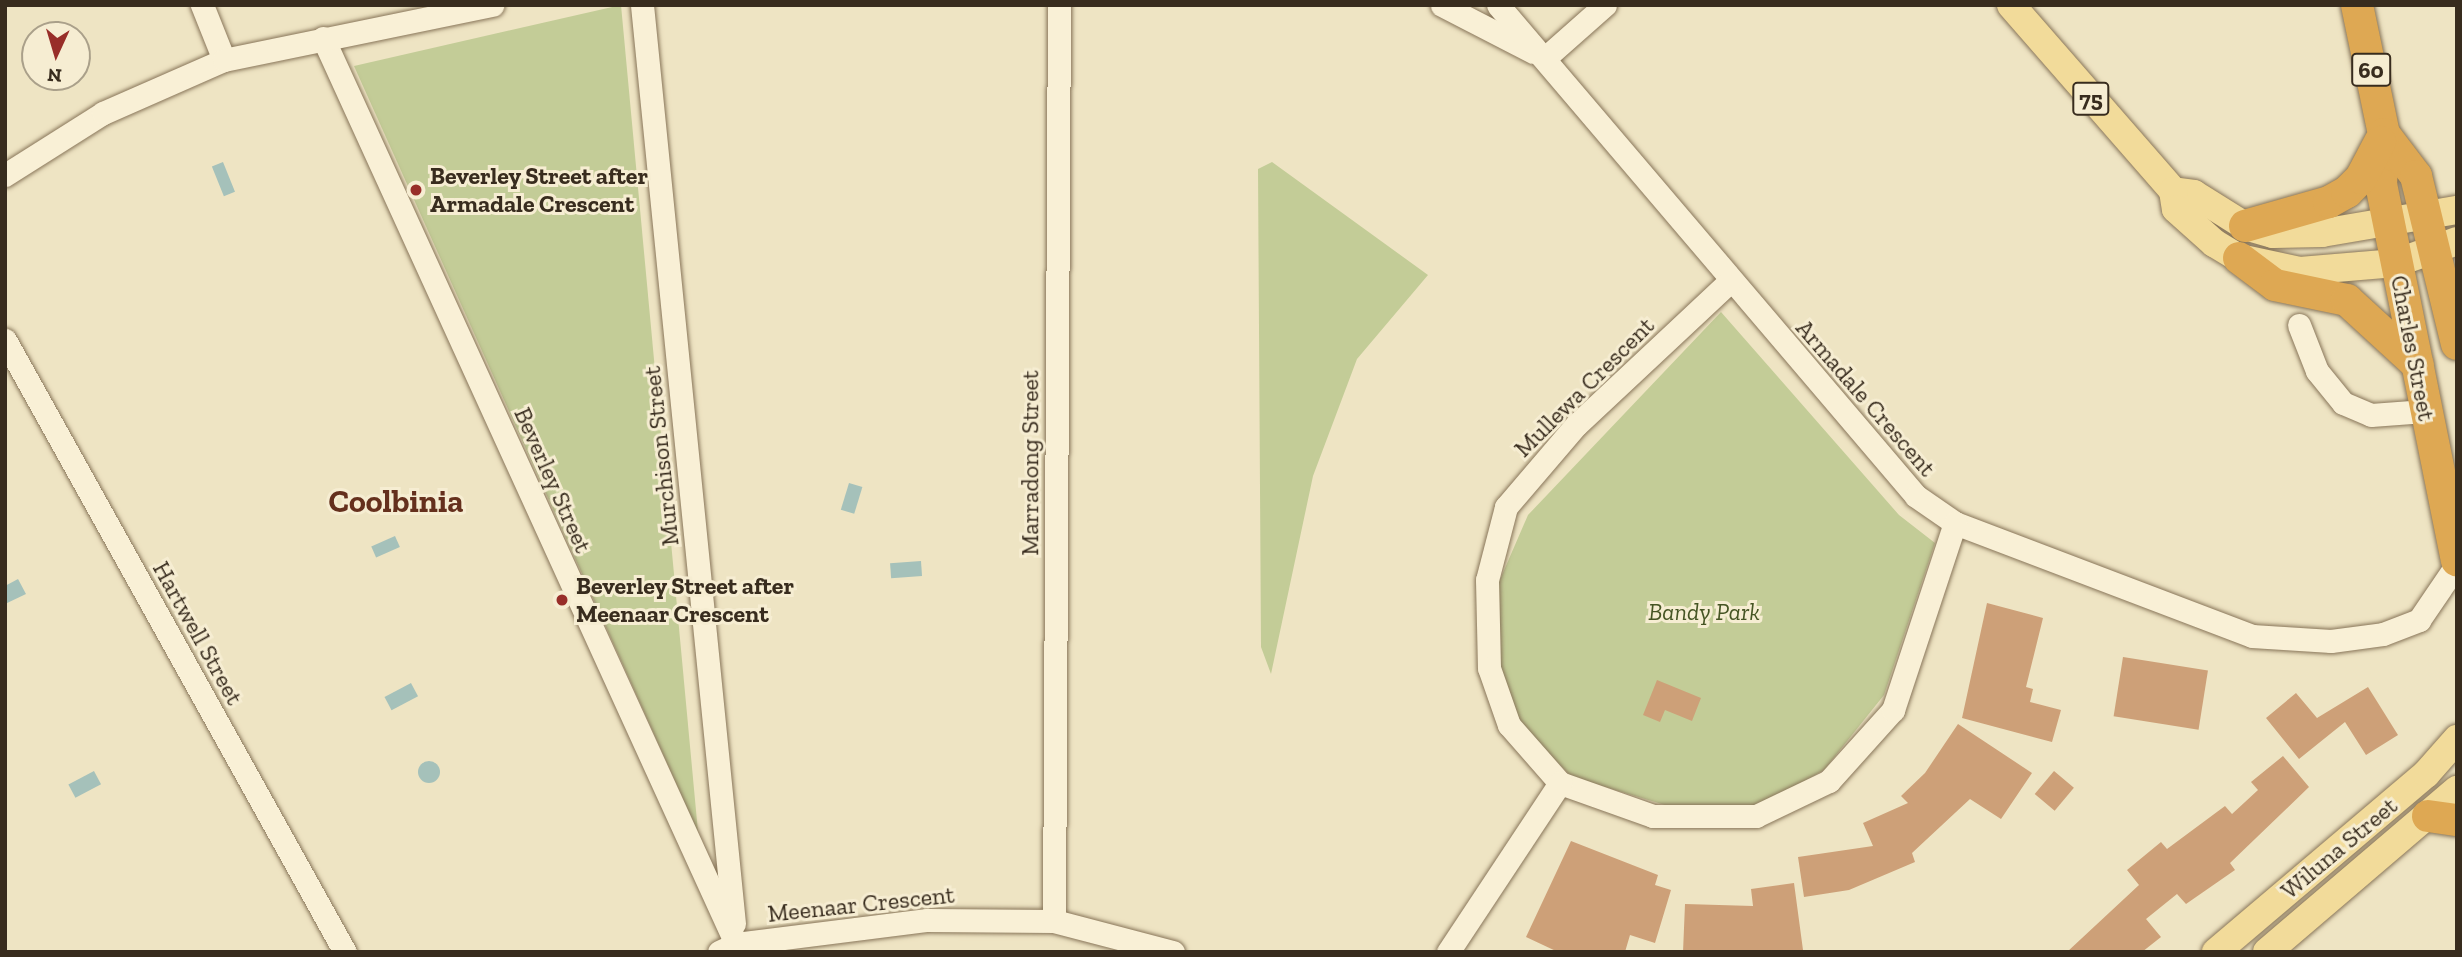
<!DOCTYPE html>
<html>
<head>
<meta charset="utf-8">
<style>
  body { margin:0 }
  #map { position:relative; width:2462px; height:957px; overflow:hidden; background:#eee4c3; font-family:"Zilla Slab",serif }
  div>[style] { position:absolute }
  .green>* { inset:0; background:#c3cc97 }
  .water>* { inset:0; background:#a5c1ba; transform-origin:0 0 }
  .round { border-radius:50% }
  .building>* { inset:0; background:#cda078; transform-origin:0 0 }
  .roads { filter:drop-shadow(0 0 2px #887559) drop-shadow(0 0 2px #887559) }
  .minor>* { height:23px; margin:-11.5px; padding:0 11.5px; transform-origin:11.5px; border-radius:11.5px; background:#f9f0d6 }
  .major>* { height:28px; margin:-14px; padding:0 14px; transform-origin:14px; border-radius:14px; background:#f2db9a }
  .highway>* { height:32px; margin:-16px; padding:0 16px; transform-origin:16px; border-radius:16px; background:#dea853 }
  .dots>* { width:19px; height:19px; translate:-50% -50%; box-sizing:border-box; border:4px solid #f6edd2; border-radius:50% }
  span { translate:-50% -50%; white-space:nowrap; text-align:center; line-height:1.15; -webkit-text-stroke:6px #f6edd2; paint-order:stroke }
  .shield-label span { padding:2px 5px; background:#f6edd2; border:2px solid; border-radius:5px; -webkit-text-stroke-width:0 }
  .shield-label { font-size:23px; color:#382c1e; font-weight:700 }
  .poi-label { font-size:24px; color:#382c1e; font-weight:700 }
  .left { translate:0 -50%; text-align:left }
  .street-label { font-size:24px; color:#382c1e }
  .park-label { font-size:24px; color:#465524; font-style:italic }
  .district-label { font-size:32px; color:#65301d; font-weight:700 }
  .frame { position:absolute; inset:0; border:7px solid #382c1e; pointer-events:none }
  .north { position:absolute; left:21px; top:21px; width:70px; height:70px; box-sizing:border-box; background:#f6edd2; border:2px solid #aaa08a; border-radius:50%; rotate:184deg; font-size:19px; font-weight:700; line-height:28px; text-align:center; color:#382c1e }
  .north::after { content:''; display:block; margin:auto; width:24px; height:32px; background:#982e29; clip-path:polygon(50% 0,100% 100%,50% 72%,0 100%) }
</style>
</head>
<body>
<div id="map">
  <div class="green">
    <div style="clip-path:polygon(621px 5px,698px 832px,354px 66px)"></div>
    <div style="clip-path:polygon(1272px 162px,1428px 275px,1357px 359px,1313px 476px,1271px 674px,1261px 647px,1258px 169px)"></div>
    <div style="clip-path:polygon(1721px 312px,1899px 515px,1935px 543px,1884px 695px,1824px 770px,1761px 806px,1665px 805px,1572px 777px,1521px 726px,1501px 670px,1499px 582px,1528px 515px)"></div>
  </div>
  <div class="water">
    <div style="left:223px;top:162px;width:32px;height:12px;rotate:68deg"></div>
    <div style="left:849px;top:483px;width:14px;height:28px;rotate:17deg"></div>
    <div style="left:395px;top:536px;width:12px;height:26px;rotate:66deg"></div>
    <div style="left:921px;top:561px;width:15px;height:31px;rotate:86deg"></div>
    <div style="clip-path:polygon(18px 579px,26px 594px,5px 604px,5px 586px)"></div>
    <div style="left:411px;top:683px;width:15px;height:30px;rotate:62deg"></div>
    <div class="round" style="left:418px;top:761px;width:22px;height:22px"></div>
    <div style="left:94px;top:771px;width:15px;height:29px;rotate:62deg"></div>
  </div>
  <div class="building">
    <div style="clip-path:polygon(1987px 603px,2043px 618px,2026px 687px,2033px 689px,2030px 702px,2061px 710px,2052px 742px,1962px 718px)"></div>
    <div style="left:2123px;top:657px;width:86px;height:60px;rotate:9deg"></div>
    <div style="clip-path:polygon(1657px 680px,1701px 698px,1692px 721px,1665px 710px,1660px 722px,1643px 715px)"></div>
    <div style="clip-path:polygon(2368px 687px,2398px 735px,2366px 755px,2345px 722px,2299px 759px,2266px 718px,2296px 693px,2317px 718px)"></div>
    <div style="clip-path:polygon(1958px 724px,2032px 773px,2001px 819px,1970px 799px,1912px 853px,1915px 862px,1849px 890px,1804px 897px,1798px 857px,1873px 846px,1863px 823px,1908px 803px,1901px 796px,1925px 773px)"></div>
    <div style="clip-path:polygon(2283px 756px,2309px 787px,2230px 863px,2235px 870px,2186px 904px,2177px 894px,2146px 919px,2161px 937px,2142px 952px,2067px 952px,2139px 885px,2127px 870px,2161px 842px,2167px 849px,2225px 806px,2232px 814px,2258px 790px,2251px 782px)"></div>
    <div style="left:2054px;top:771px;width:26px;height:30px;rotate:40deg"></div>
    <div style="clip-path:polygon(1571px 841px,1658px 875px,1655px 885px,1671px 890px,1655px 943px,1630px 935px,1625px 952px,1558px 952px,1526px 937px)"></div>
    <div style="clip-path:polygon(1794px 883px,1803px 950px,1683px 952px,1685px 904px,1753px 906px,1751px 889px)"></div>
  </div>
  <div class="roads">
    <div class="minor">
      <div style="left:202px;top:5px;width:59px;rotate:68.2deg"></div>
      <div style="left:642px;top:5px;width:923px;rotate:84.28deg"></div>
      <div style="left:1442px;top:5px;width:102px;rotate:27.3deg"></div>
      <div style="left:1498px;top:5px;width:645px;rotate:49.59deg"></div>
      <div style="left:1916px;top:496px;width:47px;rotate:34.7deg"></div>
      <div style="left:1955px;top:523px;width:318px;rotate:20.8deg"></div>
      <div style="left:2252px;top:636px;width:79px;rotate:3.6deg"></div>
      <div style="left:2331px;top:641px;width:52px;rotate:-7.7deg"></div>
      <div style="left:2383px;top:634px;width:39px;rotate:-21deg"></div>
      <div style="left:2419px;top:620px;width:68px;rotate:-55.8deg"></div>
      <div style="left:323px;top:38px;width:996px;rotate:65.49deg"></div>
      <div style="left:1545px;top:58px;width:80px;rotate:-41.5deg"></div>
      <div style="left:5px;top:175px;width:116px;rotate:-32.3deg"></div>
      <div style="left:103px;top:113px;width:132px;rotate:-23.7deg"></div>
      <div style="left:224px;top:60px;width:274px;rotate:-11.6deg"></div>
      <div style="left:1729px;top:282px;width:209px;rotate:136.9deg"></div>
      <div style="left:1576px;top:425px;width:108px;rotate:130.5deg"></div>
      <div style="left:1506px;top:507px;width:75px;rotate:104.6deg"></div>
      <div style="left:1487px;top:580px;width:88px;rotate:88.7deg"></div>
      <div style="left:1489px;top:668px;width:60px;rotate:70.7deg"></div>
      <div style="left:1509px;top:725px;width:77px;rotate:48.7deg"></div>
      <div style="left:1560px;top:783px;width:99px;rotate:19.5deg"></div>
      <div style="left:1653px;top:816px;width:103px"></div>
      <div style="left:1756px;top:816px;width:81px;rotate:-25.6deg"></div>
      <div style="left:1829px;top:781px;width:96px;rotate:-48deg"></div>
      <div style="left:1893px;top:710px;width:197px;rotate:-71.7deg"></div>
      <div style="left:2299px;top:325px;width:49px;rotate:68.6deg"></div>
      <div style="left:2317px;top:371px;width:41px;rotate:50.9deg"></div>
      <div style="left:2343px;top:403px;width:30px;rotate:23deg"></div>
      <div style="left:2371px;top:415px;width:54px;rotate:-4.2deg"></div>
      <div style="left:5px;top:340px;width:700px;rotate:60.95deg"></div>
      <div style="left:1054px;top:921px;width:916px;rotate:-89.69deg"></div>
      <div style="left:719px;top:952px;width:19px;rotate:-25deg"></div>
      <div style="left:736px;top:944px;width:193px;rotate:-7.2deg"></div>
      <div style="left:927px;top:920px;width:127px;rotate:0.5deg"></div>
      <div style="left:1054px;top:921px;width:123px;rotate:14.6deg"></div>
      <div style="left:1448px;top:952px;width:203px;rotate:-56.5deg"></div>
    </div>
    <div class="major">
      <div style="left:2011px;top:5px;width:247px;rotate:48.9deg"></div>
      <div style="left:2173px;top:191px;width:21px;rotate:8deg"></div>
      <div style="left:2194px;top:194px;width:60px;rotate:32.1deg"></div>
      <div style="left:2245px;top:226px;width:29px;rotate:16deg"></div>
      <div style="left:2273px;top:234px;width:49px;rotate:-1.2deg"></div>
      <div style="left:2322px;top:233px;width:137px;rotate:-9.7deg"></div>
      <div style="left:2173px;top:191px;width:18px;rotate:81deg"></div>
      <div style="left:2176px;top:209px;width:51px;rotate:41.8deg"></div>
      <div style="left:2214px;top:243px;width:29px;rotate:31deg"></div>
      <div style="left:2239px;top:258px;width:62px;rotate:12deg"></div>
      <div style="left:2300px;top:271px;width:96px;rotate:-4.8deg"></div>
      <div style="left:2396px;top:263px;width:65px;rotate:-19.8deg"></div>
      <div style="left:2216px;top:952px;width:275px;rotate:-40.3deg"></div>
      <div style="left:2426px;top:774px;width:47px;rotate:-48.5deg"></div>
      <div style="left:2267px;top:952px;width:250px;rotate:-40.5deg"></div>
    </div>
    <div class="highway">
      <div style="left:2357px;top:5px;width:132px;rotate:78.2deg"></div>
      <div style="left:2384px;top:134px;width:50px;rotate:93.4deg"></div>
      <div style="left:2381px;top:184px;width:384px;rotate:78.6deg"></div>
      <div style="left:2384px;top:134px;width:53px;rotate:52.7deg"></div>
      <div style="left:2416px;top:176px;width:173px;rotate:76.3deg"></div>
      <div style="left:2245px;top:226px;width:87px;rotate:-15.9deg"></div>
      <div style="left:2329px;top:202px;width:21px;rotate:-29deg"></div>
      <div style="left:2347px;top:192px;width:20px;rotate:-45deg"></div>
      <div style="left:2361px;top:178px;width:41px;rotate:-62.2deg"></div>
      <div style="left:2239px;top:258px;width:45px;rotate:36.9deg"></div>
      <div style="left:2275px;top:285px;width:74px;rotate:11.8deg"></div>
      <div style="left:2347px;top:300px;width:96px;rotate:42.5deg"></div>
      <div style="left:2428px;top:816px;width:29px;rotate:8deg"></div>
    </div>
  </div>
  <div class="dots">
    <div style="left:416px;top:190px;background:#982e29"></div>
    <div style="left:562px;top:600px;background:#982e29"></div>
  </div>
  <div class="shield-label">
    <span style="left:2371px;top:70px">60</span>
    <span style="left:2091px;top:99px">75</span>
  </div>
  <div class="poi-label">
    <span class="left" style="left:430px;top:190px">Beverley Street after<br>Armadale Crescent</span>
    <span class="left" style="left:576px;top:600px">Beverley Street after<br>Meenaar Crescent</span>
  </div>
  <div class="street-label">
    <span style="left:2413px;top:348px;rotate:79deg">Charles Street</span>
    <span style="left:1584px;top:387px;rotate:-45deg">Mullewa Crescent</span>
    <span style="left:1866px;top:398px;rotate:49deg">Armadale Crescent</span>
    <span style="left:661px;top:456px;rotate:-96deg">Murchison Street</span>
    <span style="left:1030px;top:463px;rotate:-90deg">Marradong Street</span>
    <span style="left:553px;top:480px;rotate:66deg">Beverley Street</span>
    <span style="left:198px;top:633px;rotate:61deg">Hartwell Street</span>
    <span style="left:2339px;top:848px;rotate:-40deg">Wiluna Street</span>
    <span style="left:861px;top:904px;rotate:-6deg">Meenaar Crescent</span>
  </div>
  <div class="park-label">
    <span style="left:1704px;top:612px">Bandy Park</span>
  </div>
  <div class="district-label">
    <span style="left:396px;top:501px">Coolbinia</span>
  </div>
  <div class="frame"></div>
  <div class="north">N</div>
</div>
</body>
</html>
